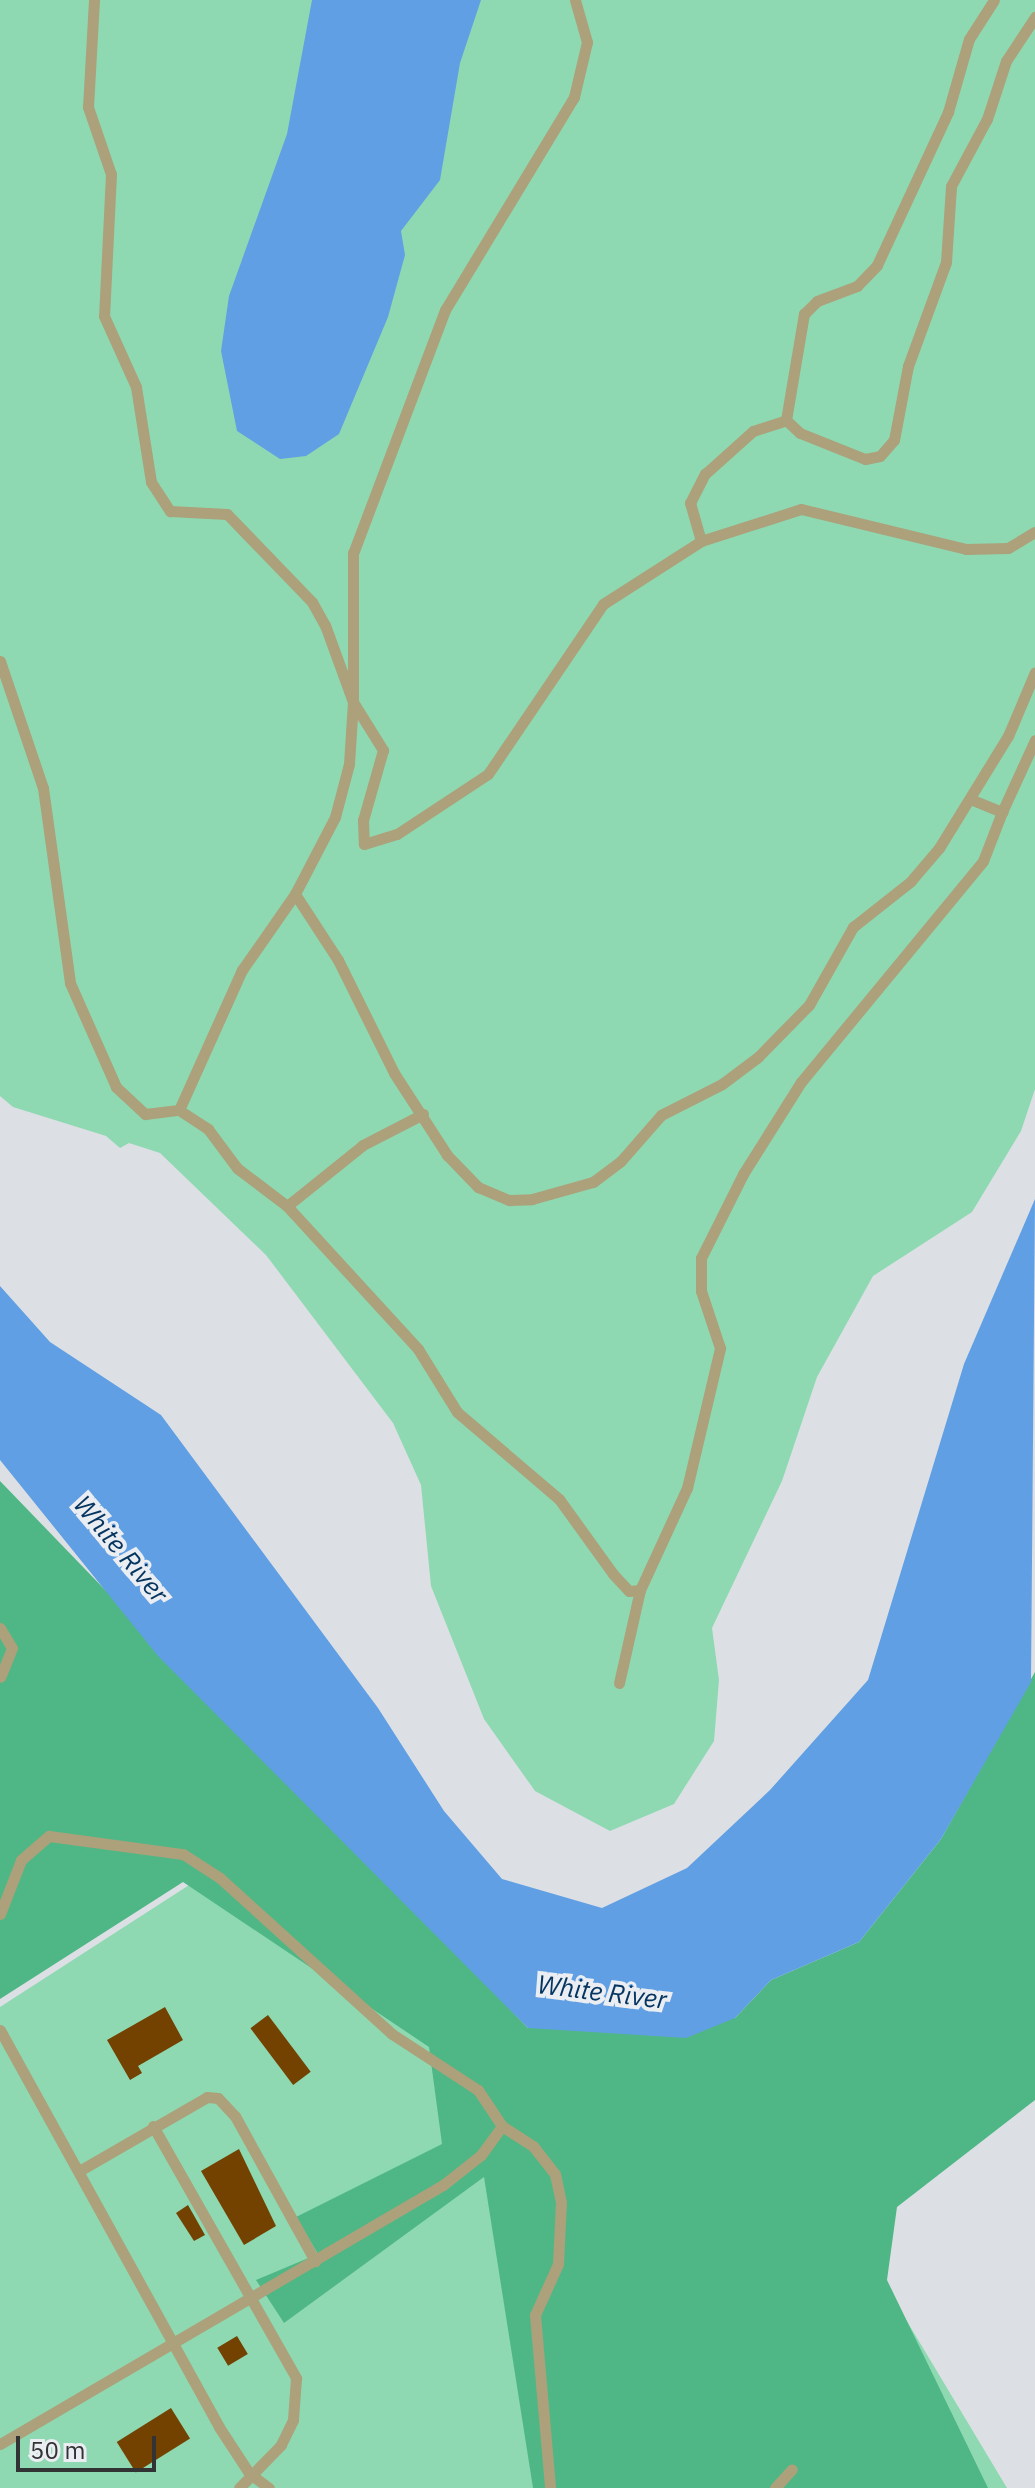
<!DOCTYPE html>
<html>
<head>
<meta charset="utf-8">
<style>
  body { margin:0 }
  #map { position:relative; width:1035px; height:2488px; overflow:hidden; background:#dce0e4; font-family:"IBM Plex Sans",sans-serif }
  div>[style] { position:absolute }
  .green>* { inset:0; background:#8ed9b2 }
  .forest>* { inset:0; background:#4fb786 }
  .water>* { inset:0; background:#609fe3 }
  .building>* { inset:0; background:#734200; transform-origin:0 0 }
  .service>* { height:11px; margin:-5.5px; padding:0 5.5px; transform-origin:5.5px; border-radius:5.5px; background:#aca17a }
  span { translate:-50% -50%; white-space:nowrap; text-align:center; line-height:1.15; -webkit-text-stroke:8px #eaedf1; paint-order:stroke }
  .water-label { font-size:26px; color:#053560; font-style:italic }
  .scale { position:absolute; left:16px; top:2436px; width:140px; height:36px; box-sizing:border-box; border:4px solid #313334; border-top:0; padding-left:10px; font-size:24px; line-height:28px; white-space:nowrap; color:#313334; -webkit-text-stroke:6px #eaedf1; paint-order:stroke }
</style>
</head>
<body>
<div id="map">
  <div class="green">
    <div style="clip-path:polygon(0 0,1035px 0,1035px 1089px,1021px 1131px,972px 1212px,873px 1276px,817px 1377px,782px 1481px,712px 1628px,719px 1680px,714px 1741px,674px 1804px,610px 1831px,535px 1791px,484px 1719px,431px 1586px,421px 1485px,393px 1423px,266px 1255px,160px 1153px,129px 1143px,120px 1148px,106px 1136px,13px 1107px,0 1096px)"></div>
    <div style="clip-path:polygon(245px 1849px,459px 2016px,854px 2233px,1007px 2488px,0 2488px,0 2007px)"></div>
  </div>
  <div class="forest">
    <div style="clip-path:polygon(0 1481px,528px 2028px,735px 2018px,771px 1980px,859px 1942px,941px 1839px,1035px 1672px,1035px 2100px,897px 2207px,887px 2280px,988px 2488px,533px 2488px,484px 2177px,284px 2323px,256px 2280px,318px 2254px,296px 2217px,442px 2144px,429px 2047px,183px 1882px,0 1999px)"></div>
  </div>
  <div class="water">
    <div style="clip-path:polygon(312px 0,481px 0,460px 63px,440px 180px,401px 231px,405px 255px,388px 317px,339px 434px,306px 456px,280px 459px,237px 431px,221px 351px,229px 296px,287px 134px)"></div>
    <div style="clip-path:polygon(1035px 1199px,1031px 1682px,941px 1839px,859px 1942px,771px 1980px,735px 2018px,686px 2038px,528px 2028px,158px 1656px,0 1460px,0 1286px,50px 1342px,161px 1415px,378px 1708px,444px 1811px,502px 1879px,602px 1908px,687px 1868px,770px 1790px,868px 1680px,964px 1364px)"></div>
  </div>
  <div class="building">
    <div style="clip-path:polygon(165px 2007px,183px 2040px,138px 2066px,142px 2073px,130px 2080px,107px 2040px)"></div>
    <div style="left:268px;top:2015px;width:71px;height:22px;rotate:53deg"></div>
    <div style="clip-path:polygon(239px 2149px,276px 2226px,244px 2245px,201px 2171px)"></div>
    <div style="clip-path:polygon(188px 2205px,205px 2235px,194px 2241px,176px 2213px)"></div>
    <div style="left:237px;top:2336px;width:21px;height:23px;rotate:59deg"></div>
    <div style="left:171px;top:2408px;width:36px;height:64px;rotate:58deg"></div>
  </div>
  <div class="service">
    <div style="left:94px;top:0;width:107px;rotate:93.2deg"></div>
    <div style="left:88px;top:107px;width:71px;rotate:71.1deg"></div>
    <div style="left:111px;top:174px;width:142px;rotate:92.8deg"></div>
    <div style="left:104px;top:316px;width:78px;rotate:65.7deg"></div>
    <div style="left:136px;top:387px;width:96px;rotate:81deg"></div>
    <div style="left:151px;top:482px;width:35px;rotate:57deg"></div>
    <div style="left:170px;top:511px;width:57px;rotate:3deg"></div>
    <div style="left:227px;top:514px;width:122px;rotate:46deg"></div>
    <div style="left:312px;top:602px;width:26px;rotate:61deg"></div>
    <div style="left:325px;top:625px;width:82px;rotate:70deg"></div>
    <div style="left:353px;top:702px;width:62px;rotate:93.7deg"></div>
    <div style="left:349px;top:764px;width:55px;rotate:104.8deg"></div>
    <div style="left:335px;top:817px;width:87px;rotate:117.5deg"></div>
    <div style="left:295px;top:894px;width:79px;rotate:56.9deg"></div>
    <div style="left:338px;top:960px;width:126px;rotate:63.6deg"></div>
    <div style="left:394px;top:1073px;width:98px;rotate:57.1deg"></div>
    <div style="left:447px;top:1155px;width:45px;rotate:45.9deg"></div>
    <div style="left:478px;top:1187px;width:34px;rotate:23deg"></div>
    <div style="left:509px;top:1200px;width:23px;rotate:-2deg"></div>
    <div style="left:532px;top:1199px;width:63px;rotate:-15.6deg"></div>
    <div style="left:593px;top:1182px;width:34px;rotate:-37deg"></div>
    <div style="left:620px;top:1162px;width:62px;rotate:-48.9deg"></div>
    <div style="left:661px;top:1115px;width:68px;rotate:-26.9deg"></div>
    <div style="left:722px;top:1084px;width:45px;rotate:-36.9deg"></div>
    <div style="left:758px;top:1057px;width:73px;rotate:-45.6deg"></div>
    <div style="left:809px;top:1005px;width:90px;rotate:-60.6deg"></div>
    <div style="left:853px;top:927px;width:73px;rotate:-38.3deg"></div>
    <div style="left:910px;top:882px;width:45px;rotate:-49.5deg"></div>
    <div style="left:939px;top:848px;width:132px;rotate:-58.4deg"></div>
    <div style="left:1008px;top:736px;width:69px;rotate:-67.1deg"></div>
    <div style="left:575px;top:0;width:44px;rotate:74.1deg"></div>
    <div style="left:587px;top:42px;width:57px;rotate:103.3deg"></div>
    <div style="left:574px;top:97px;width:249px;rotate:121.2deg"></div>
    <div style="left:445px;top:310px;width:260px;rotate:110.7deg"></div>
    <div style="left:353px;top:553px;width:149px;rotate:90deg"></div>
    <div style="left:353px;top:702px;width:57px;rotate:58deg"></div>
    <div style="left:383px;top:750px;width:73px;rotate:105.9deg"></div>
    <div style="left:363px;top:820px;width:24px;rotate:88deg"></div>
    <div style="left:364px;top:844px;width:34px;rotate:-17deg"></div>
    <div style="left:397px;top:834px;width:109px;rotate:-33.4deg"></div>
    <div style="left:488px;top:774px;width:205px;rotate:-55.9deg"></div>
    <div style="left:603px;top:604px;width:117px;rotate:-32.7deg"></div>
    <div style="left:701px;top:541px;width:40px;rotate:-106deg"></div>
    <div style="left:690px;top:503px;width:33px;rotate:-63deg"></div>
    <div style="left:705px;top:474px;width:64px;rotate:-41.9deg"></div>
    <div style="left:753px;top:431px;width:35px;rotate:-18deg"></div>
    <div style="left:786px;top:420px;width:19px;rotate:43deg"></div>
    <div style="left:800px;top:433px;width:70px;rotate:21.8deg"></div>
    <div style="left:865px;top:459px;width:15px;rotate:-11deg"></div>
    <div style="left:880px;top:456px;width:21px;rotate:-49deg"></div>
    <div style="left:894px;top:440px;width:75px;rotate:-79.3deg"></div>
    <div style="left:908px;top:366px;width:111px;rotate:-69.9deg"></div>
    <div style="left:946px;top:262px;width:76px;rotate:-86.2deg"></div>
    <div style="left:951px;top:186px;width:76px;rotate:-61.8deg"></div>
    <div style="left:987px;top:119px;width:61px;rotate:-71.9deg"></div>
    <div style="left:1006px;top:61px;width:53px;rotate:-56.6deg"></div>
    <div style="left:786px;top:420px;width:108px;rotate:-80.4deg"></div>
    <div style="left:804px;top:314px;width:18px;rotate:-45deg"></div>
    <div style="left:817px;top:301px;width:43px;rotate:-20.6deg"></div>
    <div style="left:857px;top:286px;width:29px;rotate:-46deg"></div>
    <div style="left:877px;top:265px;width:169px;rotate:-65.1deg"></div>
    <div style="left:948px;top:112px;width:76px;rotate:-74deg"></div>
    <div style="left:969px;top:39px;width:46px;rotate:-57.3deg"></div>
    <div style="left:701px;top:541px;width:105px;rotate:-17.7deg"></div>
    <div style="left:801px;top:509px;width:170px;rotate:13.6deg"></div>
    <div style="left:966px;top:549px;width:42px;rotate:-1.4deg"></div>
    <div style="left:1008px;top:548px;width:31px;rotate:-31deg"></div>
    <div style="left:0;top:661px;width:134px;rotate:71.3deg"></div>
    <div style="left:43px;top:788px;width:197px;rotate:82.1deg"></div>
    <div style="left:70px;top:983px;width:114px;rotate:66.1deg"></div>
    <div style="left:116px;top:1087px;width:40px;rotate:43deg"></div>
    <div style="left:145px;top:1114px;width:34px;rotate:-7deg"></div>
    <div style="left:179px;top:1110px;width:35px;rotate:33deg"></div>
    <div style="left:208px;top:1129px;width:49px;rotate:53.4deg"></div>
    <div style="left:237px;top:1168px;width:63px;rotate:37.2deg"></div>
    <div style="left:970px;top:799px;width:35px;rotate:22deg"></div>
    <div style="left:1002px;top:812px;width:79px;rotate:-65.4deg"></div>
    <div style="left:179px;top:1110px;width:154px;rotate:-65.8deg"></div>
    <div style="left:242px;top:970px;width:93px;rotate:-55.1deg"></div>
    <div style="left:423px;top:1114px;width:68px;rotate:152.7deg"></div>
    <div style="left:363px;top:1145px;width:97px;rotate:141.2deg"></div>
    <div style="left:287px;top:1206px;width:194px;rotate:47.5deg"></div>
    <div style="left:418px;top:1349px;width:74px;rotate:58.2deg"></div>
    <div style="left:457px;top:1412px;width:134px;rotate:40.5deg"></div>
    <div style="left:559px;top:1499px;width:92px;rotate:54.2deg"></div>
    <div style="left:613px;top:1574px;width:23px;rotate:47deg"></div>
    <div style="left:629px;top:1591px;width:11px;rotate:-5deg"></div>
    <div style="left:0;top:1628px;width:23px;rotate:59deg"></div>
    <div style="left:12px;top:1648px;width:31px;rotate:112deg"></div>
    <div style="left:619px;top:1683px;width:95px;rotate:-77.3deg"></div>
    <div style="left:640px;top:1590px;width:112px;rotate:-65.3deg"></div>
    <div style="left:687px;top:1488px;width:144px;rotate:-76.7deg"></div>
    <div style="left:720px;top:1348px;width:60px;rotate:-108.4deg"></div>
    <div style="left:701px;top:1291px;width:33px;rotate:-90deg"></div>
    <div style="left:701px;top:1258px;width:94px;rotate:-63.4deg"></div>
    <div style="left:743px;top:1174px;width:109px;rotate:-57.8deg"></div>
    <div style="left:801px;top:1082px;width:286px;rotate:-50.5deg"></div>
    <div style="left:983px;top:861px;width:53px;rotate:-68.8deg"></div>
    <div style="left:0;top:1914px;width:58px;rotate:-68.7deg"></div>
    <div style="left:21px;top:1860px;width:37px;rotate:-41deg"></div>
    <div style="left:49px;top:1836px;width:135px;rotate:7.7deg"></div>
    <div style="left:183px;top:1854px;width:44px;rotate:33deg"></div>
    <div style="left:220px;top:1878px;width:232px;rotate:42.2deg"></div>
    <div style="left:392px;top:2034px;width:103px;rotate:33.1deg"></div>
    <div style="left:478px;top:2090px;width:43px;rotate:56.3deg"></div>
    <div style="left:502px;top:2126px;width:37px;rotate:33deg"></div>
    <div style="left:533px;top:2146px;width:36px;rotate:52deg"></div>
    <div style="left:555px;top:2174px;width:29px;rotate:78deg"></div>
    <div style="left:561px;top:2202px;width:62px;rotate:92.8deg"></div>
    <div style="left:558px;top:2264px;width:56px;rotate:114.3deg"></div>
    <div style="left:535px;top:2315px;width:174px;rotate:85deg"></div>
    <div style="left:0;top:2030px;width:453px;rotate:61.1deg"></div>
    <div style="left:219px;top:2427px;width:55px;rotate:56.9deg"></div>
    <div style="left:249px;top:2473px;width:25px;rotate:37deg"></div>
    <div style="left:153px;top:2126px;width:290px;rotate:60.4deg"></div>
    <div style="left:296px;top:2378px;width:42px;rotate:94.1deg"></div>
    <div style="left:293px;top:2420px;width:28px;rotate:116deg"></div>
    <div style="left:281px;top:2445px;width:60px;rotate:134.3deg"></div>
    <div style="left:79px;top:2171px;width:148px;rotate:-30deg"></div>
    <div style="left:207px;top:2097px;width:11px;rotate:5deg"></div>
    <div style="left:218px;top:2098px;width:25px;rotate:47deg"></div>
    <div style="left:235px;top:2116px;width:166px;rotate:61.1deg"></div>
    <div style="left:0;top:2444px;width:513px;rotate:-30.31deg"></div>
    <div style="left:443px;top:2185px;width:48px;rotate:-38.3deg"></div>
    <div style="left:481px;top:2155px;width:36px;rotate:-54deg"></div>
    <div style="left:775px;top:2488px;width:25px;rotate:-48deg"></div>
  </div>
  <div class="water-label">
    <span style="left:121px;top:1549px;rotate:50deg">White River</span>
    <span style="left:602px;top:1992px;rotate:7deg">White River</span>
  </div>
  <div class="scale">50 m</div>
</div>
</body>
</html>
